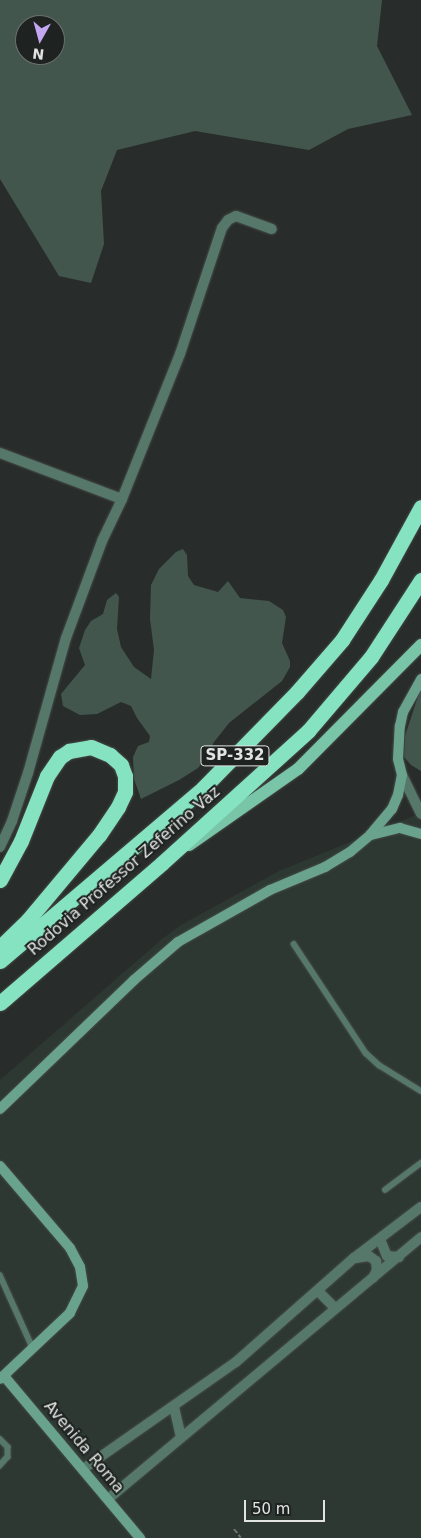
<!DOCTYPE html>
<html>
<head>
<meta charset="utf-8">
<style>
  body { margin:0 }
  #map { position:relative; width:421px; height:1538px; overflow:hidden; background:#282d2b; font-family:"DejaVu Sans",sans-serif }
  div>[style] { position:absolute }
  .built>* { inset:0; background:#2d3833 }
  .green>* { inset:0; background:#42564e }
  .path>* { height:2px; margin-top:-1px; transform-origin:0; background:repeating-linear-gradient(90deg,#6f7371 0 5px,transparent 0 7.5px) }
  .roads { filter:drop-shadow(0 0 1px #464a48) drop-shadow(0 0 1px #464a48) }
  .lane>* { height:5.5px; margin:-2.75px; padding:0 2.75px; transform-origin:2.75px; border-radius:2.75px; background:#55786a }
  .street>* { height:10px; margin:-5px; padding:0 5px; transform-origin:5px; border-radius:5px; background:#55786a }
  .secondary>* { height:10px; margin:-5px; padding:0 5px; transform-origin:5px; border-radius:5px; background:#69a38d }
  .primary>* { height:12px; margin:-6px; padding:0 6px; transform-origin:6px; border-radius:6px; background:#79c5a8 }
  .highway>* { height:15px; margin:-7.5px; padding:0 7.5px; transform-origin:7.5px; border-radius:7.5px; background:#86e3c1 }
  span { translate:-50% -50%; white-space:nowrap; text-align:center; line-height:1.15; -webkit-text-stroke:4px #1e2321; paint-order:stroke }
  .shield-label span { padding:1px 4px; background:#1e2321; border:1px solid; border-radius:4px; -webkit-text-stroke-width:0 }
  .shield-label { font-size:15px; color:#e1e4e2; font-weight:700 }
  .street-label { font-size:16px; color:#e1e4e2 }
  .north { position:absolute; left:15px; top:15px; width:50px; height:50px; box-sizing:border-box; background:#1e2321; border:1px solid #6c706e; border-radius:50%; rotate:187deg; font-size:14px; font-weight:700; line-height:20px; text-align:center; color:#e1e4e2 }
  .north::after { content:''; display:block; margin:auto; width:18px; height:22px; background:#c3a7f2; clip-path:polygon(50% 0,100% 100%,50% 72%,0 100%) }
  .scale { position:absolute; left:244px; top:1500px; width:81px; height:22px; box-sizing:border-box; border:2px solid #e1e4e2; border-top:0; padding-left:6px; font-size:15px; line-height:18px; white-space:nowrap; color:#e1e4e2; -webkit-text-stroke:4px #1e2321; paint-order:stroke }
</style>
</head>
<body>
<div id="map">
  <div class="built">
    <div style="clip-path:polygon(421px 813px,421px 1538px,0 1538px,0 1080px,162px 939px,181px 925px,279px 871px)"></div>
  </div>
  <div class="green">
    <div style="clip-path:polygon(evenodd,0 0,382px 0,377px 46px,412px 115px,348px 129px,309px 150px,195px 131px,117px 150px,101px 191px,104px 244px,91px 283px,59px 276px,0 179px,0 0,25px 25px,55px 25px,55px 55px,25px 55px,25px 25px)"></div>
    <div style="clip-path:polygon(183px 549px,187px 555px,188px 576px,194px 585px,218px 592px,228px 581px,240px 598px,269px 601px,283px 610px,286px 617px,282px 643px,290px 661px,290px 667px,282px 681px,229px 723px,214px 742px,206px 758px,198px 768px,179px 780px,141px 799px,134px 779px,133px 757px,138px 746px,149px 742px,150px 736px,137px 718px,131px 706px,121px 702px,97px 714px,80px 715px,63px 706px,61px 694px,85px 665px,79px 648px,85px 630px,91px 621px,103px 614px,107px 600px,116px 593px,119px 597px,117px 629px,121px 647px,134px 667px,151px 679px,154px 650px,150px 619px,151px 585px,159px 569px,176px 552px)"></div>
    <div style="clip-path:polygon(421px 687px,421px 771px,411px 765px,404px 757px,405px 736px)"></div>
  </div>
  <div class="path">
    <div style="left:234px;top:1529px;width:11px;rotate:52deg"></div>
  </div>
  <div class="roads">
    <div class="lane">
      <div style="left:294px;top:944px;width:131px;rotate:56.6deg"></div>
      <div style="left:366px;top:1053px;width:18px;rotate:43deg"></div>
      <div style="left:379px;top:1065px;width:49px;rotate:31.8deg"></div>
      <div style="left:385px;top:1190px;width:45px;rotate:-36.9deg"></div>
      <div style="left:0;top:1275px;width:80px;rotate:65.7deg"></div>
      <div style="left:0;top:1439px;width:11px;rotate:45deg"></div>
      <div style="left:8px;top:1447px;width:10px;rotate:90deg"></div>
      <div style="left:8px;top:1457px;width:12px;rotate:132deg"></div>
    </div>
    <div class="street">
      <div style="left:0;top:453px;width:130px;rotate:20.7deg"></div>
      <div style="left:402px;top:775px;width:43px;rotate:64deg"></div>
      <div style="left:0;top:847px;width:29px;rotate:-65deg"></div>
      <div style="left:12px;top:821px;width:51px;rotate:-71.6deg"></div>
      <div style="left:28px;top:773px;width:140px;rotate:-74.3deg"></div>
      <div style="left:66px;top:638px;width:103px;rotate:-69.6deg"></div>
      <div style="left:102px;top:541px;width:47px;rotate:-64.5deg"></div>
      <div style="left:122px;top:499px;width:156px;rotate:-68.2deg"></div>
      <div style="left:180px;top:354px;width:133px;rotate:-71.6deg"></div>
      <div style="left:222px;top:228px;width:10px;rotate:-53deg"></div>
      <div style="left:228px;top:220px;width:9px;rotate:-27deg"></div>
      <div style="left:236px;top:216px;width:38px;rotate:20deg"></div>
      <div style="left:380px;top:1239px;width:18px;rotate:68deg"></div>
      <div style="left:387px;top:1256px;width:12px;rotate:5deg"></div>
      <div style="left:356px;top:1258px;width:13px;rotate:-9deg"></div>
      <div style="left:369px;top:1256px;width:9px;rotate:36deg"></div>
      <div style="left:376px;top:1261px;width:9px;rotate:84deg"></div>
      <div style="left:377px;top:1270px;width:9px;rotate:117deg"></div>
      <div style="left:318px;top:1291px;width:24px;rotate:45deg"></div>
      <div style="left:174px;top:1407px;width:31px;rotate:77deg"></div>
      <div style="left:83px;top:1469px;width:187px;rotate:-35deg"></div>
      <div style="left:236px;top:1362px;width:157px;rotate:-41.4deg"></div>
      <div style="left:354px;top:1258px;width:84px;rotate:-37.3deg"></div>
      <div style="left:108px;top:1499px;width:408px;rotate:-39.9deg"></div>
    </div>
    <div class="secondary">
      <div style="left:371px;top:835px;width:30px;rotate:-14deg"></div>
      <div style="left:400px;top:828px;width:22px;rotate:16deg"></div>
      <div style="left:0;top:1109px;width:186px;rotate:-43.9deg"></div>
      <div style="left:134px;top:980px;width:58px;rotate:-40.8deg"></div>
      <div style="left:178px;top:942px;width:106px;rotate:-29.5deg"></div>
      <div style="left:270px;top:890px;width:60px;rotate:-22.7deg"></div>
      <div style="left:325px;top:867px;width:29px;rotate:-31deg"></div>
      <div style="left:350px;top:852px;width:26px;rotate:-40deg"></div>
      <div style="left:370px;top:835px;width:34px;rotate:-50deg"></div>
      <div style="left:392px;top:809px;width:15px;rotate:-67deg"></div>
      <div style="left:398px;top:795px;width:20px;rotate:-79deg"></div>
      <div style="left:402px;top:775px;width:16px;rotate:-104deg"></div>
      <div style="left:398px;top:759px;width:33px;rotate:-87deg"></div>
      <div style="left:400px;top:726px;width:14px;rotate:-78deg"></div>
      <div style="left:403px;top:712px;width:38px;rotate:-61deg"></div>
      <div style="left:0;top:1166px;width:108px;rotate:49.5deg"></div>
      <div style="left:70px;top:1248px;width:21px;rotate:62deg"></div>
      <div style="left:80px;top:1267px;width:19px;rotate:81deg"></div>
      <div style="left:83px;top:1286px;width:30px;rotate:116deg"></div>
      <div style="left:70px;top:1313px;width:96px;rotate:136.7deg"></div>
      <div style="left:4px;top:1376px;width:212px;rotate:50deg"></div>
    </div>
    <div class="primary">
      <div style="left:189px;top:845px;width:133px;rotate:-34.9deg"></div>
      <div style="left:298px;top:769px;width:175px;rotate:-45.2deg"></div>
    </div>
    <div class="highway">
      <div style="left:0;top:880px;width:44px;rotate:-61.7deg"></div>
      <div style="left:21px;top:841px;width:70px;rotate:-68.2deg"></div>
      <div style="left:47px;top:776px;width:23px;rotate:-56deg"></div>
      <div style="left:60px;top:757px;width:11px;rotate:-34deg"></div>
      <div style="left:69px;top:751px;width:22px;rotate:-10deg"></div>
      <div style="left:91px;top:747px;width:21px;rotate:23deg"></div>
      <div style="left:110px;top:755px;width:15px;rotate:42deg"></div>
      <div style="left:121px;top:765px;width:12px;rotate:70deg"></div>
      <div style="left:125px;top:776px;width:16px;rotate:90deg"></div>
      <div style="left:125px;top:792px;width:17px;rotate:115deg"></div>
      <div style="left:118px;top:807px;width:34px;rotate:124deg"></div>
      <div style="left:99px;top:835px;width:111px;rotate:129.9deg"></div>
      <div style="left:28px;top:920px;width:39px;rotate:136deg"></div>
      <div style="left:0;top:961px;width:267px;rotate:-40.4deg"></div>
      <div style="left:203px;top:788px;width:134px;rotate:-45.6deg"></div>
      <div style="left:297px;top:692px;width:69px;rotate:-49.1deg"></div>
      <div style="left:342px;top:640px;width:72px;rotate:-57deg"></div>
      <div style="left:381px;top:580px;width:83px;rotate:-61.3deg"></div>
      <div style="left:0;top:1003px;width:214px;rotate:-40.8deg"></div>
      <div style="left:162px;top:863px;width:197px;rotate:-42.1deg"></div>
      <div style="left:308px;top:731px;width:97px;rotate:-49.6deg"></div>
      <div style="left:371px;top:657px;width:92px;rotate:-57deg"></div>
    </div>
  </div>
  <div class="shield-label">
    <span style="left:235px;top:756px">SP-332</span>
  </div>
  <div class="street-label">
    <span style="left:124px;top:871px;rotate:-41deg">Rodovia Professor Zeferino Vaz</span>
    <span style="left:84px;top:1447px;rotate:50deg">Avenida Roma</span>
  </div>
  <div class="north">N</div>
  <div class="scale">50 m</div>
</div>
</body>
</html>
